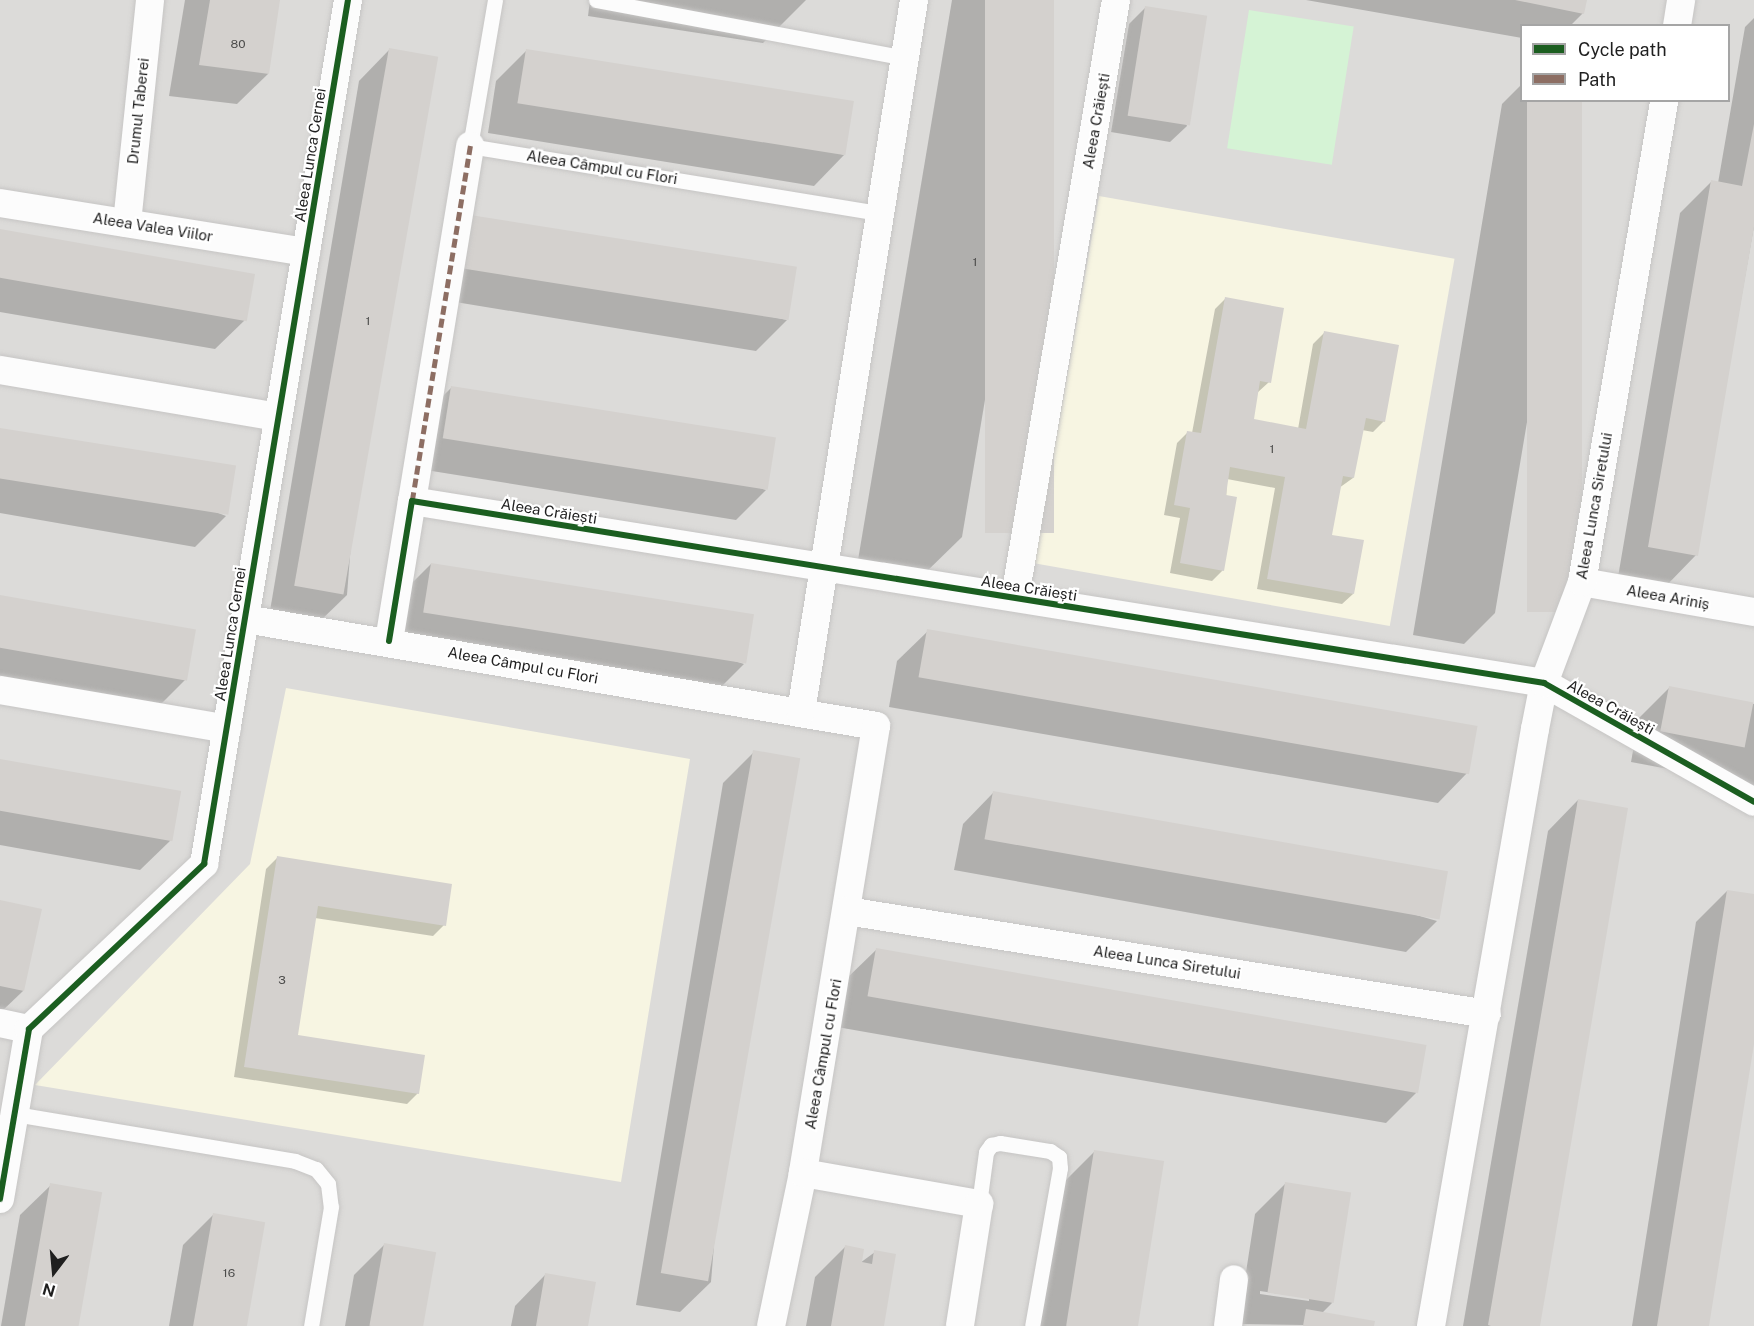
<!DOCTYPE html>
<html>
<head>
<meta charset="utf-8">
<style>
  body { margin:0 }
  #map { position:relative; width:1754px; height:1326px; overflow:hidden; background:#edebe8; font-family:"Public Sans",sans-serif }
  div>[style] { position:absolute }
  .residential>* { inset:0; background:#dcdbd9 }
  .education>* { inset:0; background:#f7f5e2; transform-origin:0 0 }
  .park>* { inset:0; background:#d5f3d5; transform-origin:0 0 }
  .shadow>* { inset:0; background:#0003 }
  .building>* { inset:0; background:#d4d1ce; transform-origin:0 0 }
  .roads { filter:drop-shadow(0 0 2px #c6c5c4) drop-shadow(0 0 2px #c6c5c4) }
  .lane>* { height:15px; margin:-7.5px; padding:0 7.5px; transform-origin:7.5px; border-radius:7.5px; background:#fcfcfc }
  .street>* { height:28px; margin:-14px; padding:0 14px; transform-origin:14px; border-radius:14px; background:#fcfcfc }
  .quiet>* { height:4.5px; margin-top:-2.25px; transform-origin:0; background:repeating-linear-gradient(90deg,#8d6e63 0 9px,transparent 0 13.5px) }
  .cycleway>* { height:6px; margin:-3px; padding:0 3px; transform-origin:3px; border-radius:3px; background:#1b5e20 }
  span { translate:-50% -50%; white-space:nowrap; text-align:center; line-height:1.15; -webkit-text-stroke:4.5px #fff; paint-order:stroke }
  .number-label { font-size:12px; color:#4c4c4b }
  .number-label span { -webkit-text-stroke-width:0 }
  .street-label { font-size:15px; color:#1f1f1f }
  .legend { position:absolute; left:1520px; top:24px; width:210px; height:78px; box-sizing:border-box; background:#fff; border:2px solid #a5a5a5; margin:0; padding:8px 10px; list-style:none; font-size:18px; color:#1f1f1f }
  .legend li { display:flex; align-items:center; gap:12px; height:30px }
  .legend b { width:30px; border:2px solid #a5a5a5 }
  .north { position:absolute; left:24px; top:1242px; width:60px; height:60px; -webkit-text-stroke:4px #fff; paint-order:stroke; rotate:196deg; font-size:16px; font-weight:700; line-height:24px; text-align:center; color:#1f1f1f }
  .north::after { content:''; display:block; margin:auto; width:21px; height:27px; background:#1f1f1f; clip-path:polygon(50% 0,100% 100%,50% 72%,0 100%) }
</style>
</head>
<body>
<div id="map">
  <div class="residential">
    <div style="clip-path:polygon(evenodd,0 0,1754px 0,1754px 1326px,0 1326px,0 0,1522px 26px,1728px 26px,1728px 100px,1522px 100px,1522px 26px)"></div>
  </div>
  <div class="education">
    <div style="left:1099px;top:196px;width:361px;height:373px;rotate:10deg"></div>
    <div style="clip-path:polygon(286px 688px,690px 759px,621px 1182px,35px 1085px,250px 864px)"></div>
  </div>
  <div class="park">
    <div style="left:1249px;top:10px;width:106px;height:140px;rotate:9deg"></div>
  </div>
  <div class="shadow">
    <div style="clip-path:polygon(185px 0,279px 0,268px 74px,237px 104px,169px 96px)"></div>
    <div style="clip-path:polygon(590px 0,806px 0,763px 43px,588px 16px)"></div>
    <div style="clip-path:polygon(952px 0,1052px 0,962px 537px,921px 577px,857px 566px)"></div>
    <div style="clip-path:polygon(1306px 0,1585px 0,1583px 13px,1570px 26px,1522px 26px,1522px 38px)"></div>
    <div style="clip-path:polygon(1146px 7px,1187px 126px,1170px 142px,1111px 132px,1129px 24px)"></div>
    <div style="clip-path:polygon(1754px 18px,1754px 226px,1696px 555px,1666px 586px,1618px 577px,1680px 213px,1711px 182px,1718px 183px,1745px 27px)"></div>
    <div style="clip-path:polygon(389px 50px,347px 595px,316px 625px,269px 617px,359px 81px)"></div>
    <div style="clip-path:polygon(527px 50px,844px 155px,814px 186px,488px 133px,496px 81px)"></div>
    <div style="clip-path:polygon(1522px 84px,1522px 100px,1581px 100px,1495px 613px,1464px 644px,1413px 635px,1502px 104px)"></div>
    <div style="clip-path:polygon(0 231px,246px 319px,215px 349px,0 312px)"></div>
    <div style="clip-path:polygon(440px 247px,787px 320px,756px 351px,431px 298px)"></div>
    <div style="clip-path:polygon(1226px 298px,1269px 382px,1257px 393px,1252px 420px,1298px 429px,1313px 344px,1324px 333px,1384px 421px,1373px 432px,1362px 430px,1353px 478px,1339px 488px,1330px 536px,1353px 594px,1342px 604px,1257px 589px,1275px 488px,1227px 479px,1223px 570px,1212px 581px,1170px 573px,1180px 518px,1164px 515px,1177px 443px,1188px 432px,1192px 433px,1215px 309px)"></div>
    <div style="clip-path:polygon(451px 388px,766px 490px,736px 520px,413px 468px,421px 418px)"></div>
    <div style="clip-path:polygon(0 429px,226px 516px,195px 547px,0 513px)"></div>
    <div style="clip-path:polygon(431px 564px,744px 664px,713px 695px,393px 642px,400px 595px)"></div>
    <div style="clip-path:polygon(0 596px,186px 679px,155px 710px,0 683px)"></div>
    <div style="clip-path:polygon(928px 631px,1468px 772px,1438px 803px,889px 707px,897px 661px)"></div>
    <div style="clip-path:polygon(1669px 688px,1754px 704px,1754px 785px,1631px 762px,1639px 718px)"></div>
    <div style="clip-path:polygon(754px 752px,711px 1282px,680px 1312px,636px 1305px,723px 783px)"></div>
    <div style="clip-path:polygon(0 761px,171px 840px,140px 870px,0 845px)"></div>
    <div style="clip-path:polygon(993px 793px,1437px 921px,1406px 952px,954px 870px,963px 824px)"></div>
    <div style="clip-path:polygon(1578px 800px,1539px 1326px,1463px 1326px,1548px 831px)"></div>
    <div style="clip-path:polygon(277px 858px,444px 925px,433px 936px,315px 918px,296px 1036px,418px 1093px,407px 1104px,234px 1077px,266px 869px)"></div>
    <div style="clip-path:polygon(1727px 891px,1754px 896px,1754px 1034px,1708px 1326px,1632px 1326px,1696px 922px)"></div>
    <div style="clip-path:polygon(0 901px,23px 991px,0 1013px)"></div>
    <div style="clip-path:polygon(876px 950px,1417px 1092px,1386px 1123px,837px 1027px,845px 980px)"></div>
    <div style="clip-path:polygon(1095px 1151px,1135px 1326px,1040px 1326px,1064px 1182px)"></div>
    <div style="clip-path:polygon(evenodd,1286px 1183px,1332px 1303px,1322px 1313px,1372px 1326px,1238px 1324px,1255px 1214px,1286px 1183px,1260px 1291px,1309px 1298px,1309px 1301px,1260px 1294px,1260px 1291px)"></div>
    <div style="clip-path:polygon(51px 1185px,78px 1326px,1px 1326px,20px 1215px)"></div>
    <div style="clip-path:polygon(213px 1215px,246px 1326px,169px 1326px,183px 1245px)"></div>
    <div style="clip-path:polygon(385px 1244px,422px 1326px,345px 1326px,354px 1275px)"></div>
    <div style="clip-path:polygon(845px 1247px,860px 1263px,875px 1252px,882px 1326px,806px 1326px,815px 1277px)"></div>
    <div style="clip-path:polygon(545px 1275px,587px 1326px,511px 1326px,515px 1306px)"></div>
  </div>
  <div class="building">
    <div style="clip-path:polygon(210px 0,280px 0,269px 74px,199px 65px)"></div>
    <div style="left:985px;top:0;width:69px;height:533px"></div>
    <div style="clip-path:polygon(1515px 0,1587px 0,1584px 14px)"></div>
    <div style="left:1145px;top:6px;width:63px;height:111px;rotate:9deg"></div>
    <div style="left:389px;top:48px;width:50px;height:546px;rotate:10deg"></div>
    <div style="left:526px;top:49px;width:332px;height:55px;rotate:9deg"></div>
    <div style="left:1527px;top:100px;width:55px;height:512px"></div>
    <div style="clip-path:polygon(1754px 124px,1754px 227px,1698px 556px,1648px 547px,1711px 180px,1742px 186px)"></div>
    <div style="left:470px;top:215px;width:331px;height:54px;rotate:9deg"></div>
    <div style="left:0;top:229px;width:259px;height:48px;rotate:10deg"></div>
    <div style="clip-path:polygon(1225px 297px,1284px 308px,1271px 383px,1260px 381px,1254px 419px,1306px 429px,1324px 331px,1399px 345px,1385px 422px,1366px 418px,1354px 478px,1343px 476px,1332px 535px,1364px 540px,1354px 594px,1267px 579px,1285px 477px,1230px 467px,1226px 495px,1237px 497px,1224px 571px,1180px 563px,1190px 508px,1174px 505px,1187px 431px,1201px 433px)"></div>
    <div style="left:451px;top:386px;width:329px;height:53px;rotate:9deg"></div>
    <div style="left:0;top:428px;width:239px;height:50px;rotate:9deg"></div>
    <div style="left:431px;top:563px;width:327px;height:50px;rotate:9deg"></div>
    <div style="left:0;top:595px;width:199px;height:52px;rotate:10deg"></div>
    <div style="left:927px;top:629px;width:559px;height:49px;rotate:10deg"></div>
    <div style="left:1669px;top:686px;width:86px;height:46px;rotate:11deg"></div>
    <div style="left:753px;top:750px;width:48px;height:531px;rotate:10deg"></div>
    <div style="left:0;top:759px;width:184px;height:51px;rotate:10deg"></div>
    <div style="left:993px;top:791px;width:462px;height:49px;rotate:10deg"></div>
    <div style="clip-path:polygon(1578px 799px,1628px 808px,1540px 1326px,1491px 1326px,1488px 1325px)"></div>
    <div style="clip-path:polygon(277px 856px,452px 884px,446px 926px,318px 906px,298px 1035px,425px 1055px,419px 1094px,244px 1067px)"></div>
    <div style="clip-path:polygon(1727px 890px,1754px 894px,1754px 1044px,1709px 1326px,1657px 1326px)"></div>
    <div style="clip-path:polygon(0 900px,42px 909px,24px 991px,0 986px)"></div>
    <div style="left:876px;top:948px;width:559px;height:49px;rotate:10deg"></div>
    <div style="left:1094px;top:1150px;width:71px;height:178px;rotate:9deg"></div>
    <div style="left:1285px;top:1182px;width:67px;height:112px;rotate:9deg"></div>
    <div style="left:50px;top:1183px;width:53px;height:145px;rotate:10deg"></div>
    <div style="left:213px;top:1213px;width:53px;height:115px;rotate:10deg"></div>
    <div style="left:384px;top:1243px;width:53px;height:84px;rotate:10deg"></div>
    <div style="clip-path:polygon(845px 1245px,864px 1249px,862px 1262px,872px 1264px,874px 1250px,896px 1254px,884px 1326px,831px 1326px)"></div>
    <div style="clip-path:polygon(545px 1273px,596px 1282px,588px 1326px,536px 1326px)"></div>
    <div style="clip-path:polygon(1306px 1309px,1375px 1321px,1374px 1326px,1303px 1326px)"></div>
  </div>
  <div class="roads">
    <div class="lane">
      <div style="left:495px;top:0;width:148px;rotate:99.7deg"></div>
      <div style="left:470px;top:146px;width:415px;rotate:9.3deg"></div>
      <div style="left:596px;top:0;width:314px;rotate:10.6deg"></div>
      <div style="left:15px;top:1114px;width:284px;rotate:9.5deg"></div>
      <div style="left:295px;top:1161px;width:22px;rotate:21deg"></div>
      <div style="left:316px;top:1169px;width:19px;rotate:51deg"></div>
      <div style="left:328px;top:1184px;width:23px;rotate:83deg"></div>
      <div style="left:331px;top:1207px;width:121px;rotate:99.5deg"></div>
      <div style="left:979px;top:1204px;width:52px;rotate:-82.3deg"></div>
      <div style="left:986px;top:1152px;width:9px;rotate:-54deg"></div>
      <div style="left:991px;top:1145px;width:9px;rotate:-13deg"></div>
      <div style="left:1000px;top:1143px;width:51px;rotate:9.1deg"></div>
      <div style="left:1050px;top:1151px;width:11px;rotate:34deg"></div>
      <div style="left:1059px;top:1157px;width:11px;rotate:85deg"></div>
      <div style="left:1060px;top:1168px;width:160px;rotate:100deg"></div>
    </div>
    <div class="street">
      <div style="left:1677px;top:26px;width:26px;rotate:-81deg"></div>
      <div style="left:0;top:203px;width:310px;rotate:9.1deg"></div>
      <div style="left:127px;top:223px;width:224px;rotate:-84.1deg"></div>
      <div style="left:0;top:370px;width:282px;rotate:9.6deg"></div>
      <div style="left:412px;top:501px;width:360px;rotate:-80.7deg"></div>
      <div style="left:1582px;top:582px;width:175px;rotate:9.9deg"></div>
      <div style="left:1015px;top:597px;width:605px;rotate:-80.4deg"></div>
      <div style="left:245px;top:619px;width:640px;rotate:9.62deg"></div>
      <div style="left:876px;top:726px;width:453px;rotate:99.3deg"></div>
      <div style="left:803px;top:1173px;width:156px;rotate:101.8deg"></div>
      <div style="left:389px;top:641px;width:142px;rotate:-80.7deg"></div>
      <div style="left:412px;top:501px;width:1147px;rotate:9.13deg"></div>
      <div style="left:1544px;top:683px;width:241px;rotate:29.5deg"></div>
      <div style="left:0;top:690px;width:230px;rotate:9.7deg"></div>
      <div style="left:801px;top:712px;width:721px;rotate:-80.98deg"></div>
      <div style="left:847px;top:911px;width:648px;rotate:9.14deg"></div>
      <div style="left:0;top:1023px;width:30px;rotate:12deg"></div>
      <div style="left:803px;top:1173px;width:179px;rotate:10deg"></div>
      <div style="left:979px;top:1204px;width:123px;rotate:98.9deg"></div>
      <div style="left:0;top:1199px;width:172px;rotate:-80.3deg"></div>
      <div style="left:29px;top:1029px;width:241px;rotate:-43.3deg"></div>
      <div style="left:204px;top:864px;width:876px;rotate:-80.54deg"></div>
      <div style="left:1228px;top:1326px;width:47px;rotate:-82.7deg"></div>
      <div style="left:1431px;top:1326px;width:606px;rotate:-80.12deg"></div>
      <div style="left:1535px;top:729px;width:47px;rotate:-78.9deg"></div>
      <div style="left:1544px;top:683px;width:108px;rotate:-69.4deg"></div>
      <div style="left:1582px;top:582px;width:489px;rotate:-80.3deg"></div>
    </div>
  </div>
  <div class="quiet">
    <div style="left:412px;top:501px;width:360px;rotate:-80.7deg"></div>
  </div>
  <div class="cycleway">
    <div style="left:389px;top:641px;width:142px;rotate:-80.7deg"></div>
    <div style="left:412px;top:501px;width:1147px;rotate:9.13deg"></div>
    <div style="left:1544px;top:683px;width:241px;rotate:29.5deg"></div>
    <div style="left:0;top:1199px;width:172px;rotate:-80.3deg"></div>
    <div style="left:29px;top:1029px;width:241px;rotate:-43.3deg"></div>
    <div style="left:204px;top:864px;width:876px;rotate:-80.54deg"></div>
  </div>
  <div class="number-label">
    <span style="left:238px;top:45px">80</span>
    <span style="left:975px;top:263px">1</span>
    <span style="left:368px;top:322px">1</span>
    <span style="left:1272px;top:450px">1</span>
    <span style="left:282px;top:981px">3</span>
    <span style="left:229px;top:1274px">16</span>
  </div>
  <div class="street-label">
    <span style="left:138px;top:111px;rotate:-84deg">Drumul Taberei</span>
    <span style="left:1096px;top:121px;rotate:-80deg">Aleea Crăiești</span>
    <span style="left:310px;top:155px;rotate:-81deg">Aleea Lunca Cernei</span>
    <span style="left:602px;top:167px;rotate:9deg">Aleea Câmpul cu Flori</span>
    <span style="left:153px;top:227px;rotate:9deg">Aleea Valea Viilor</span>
    <span style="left:1594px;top:506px;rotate:-80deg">Aleea Lunca Siretului</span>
    <span style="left:549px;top:511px;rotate:9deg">Aleea Crăiești</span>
    <span style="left:1029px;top:588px;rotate:9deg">Aleea Crăiești</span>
    <span style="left:1668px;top:597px;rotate:10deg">Aleea Ariniș</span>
    <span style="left:230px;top:634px;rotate:-81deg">Aleea Lunca Cernei</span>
    <span style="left:523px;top:665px;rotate:10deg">Aleea Câmpul cu Flori</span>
    <span style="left:1611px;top:707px;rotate:29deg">Aleea Crăiești</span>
    <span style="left:1167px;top:962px;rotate:9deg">Aleea Lunca Siretului</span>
    <span style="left:823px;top:1054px;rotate:-80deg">Aleea Câmpul cu Flori</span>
  </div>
  <ul class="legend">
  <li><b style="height:8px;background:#1b5e20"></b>Cycle path</li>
  <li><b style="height:8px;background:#8d6e63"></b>Path</li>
  </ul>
  <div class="north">N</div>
</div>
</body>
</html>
